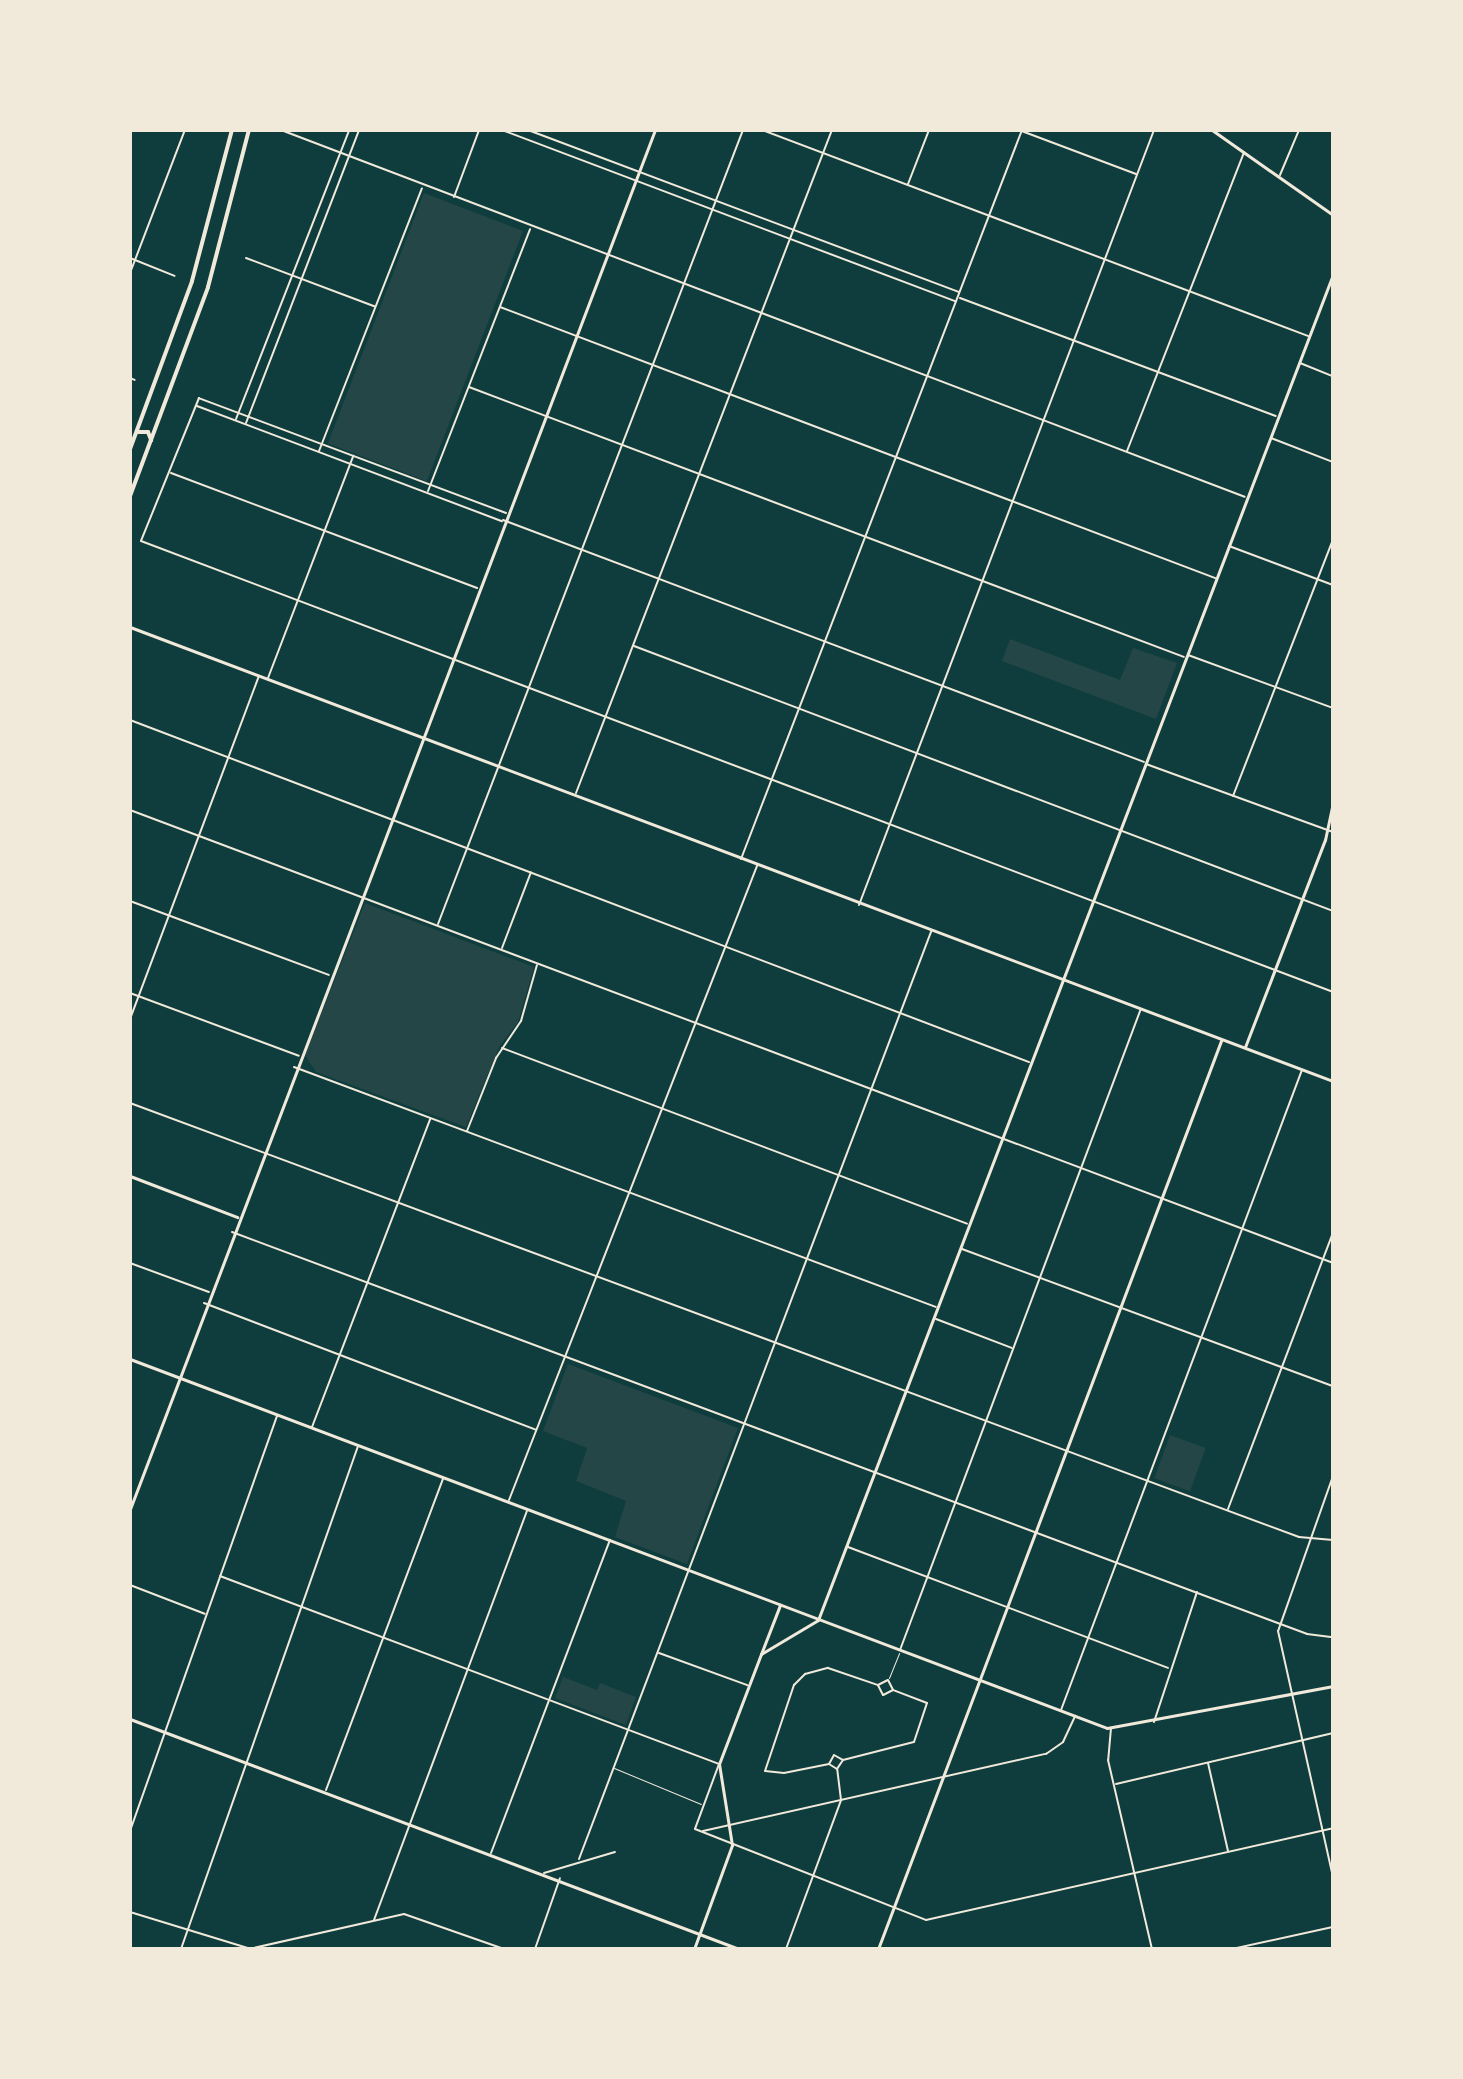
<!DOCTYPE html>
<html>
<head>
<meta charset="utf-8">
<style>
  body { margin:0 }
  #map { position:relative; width:1463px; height:2079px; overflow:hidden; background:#0f3d3e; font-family:"PT Sans",sans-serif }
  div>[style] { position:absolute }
  .green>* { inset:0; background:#244646; transform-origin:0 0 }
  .service>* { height:1px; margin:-0.5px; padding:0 0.5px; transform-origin:0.5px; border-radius:0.5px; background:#f1e9da }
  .minor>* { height:2px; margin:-1px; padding:0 1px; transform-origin:1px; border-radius:1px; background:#f1e9da }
  .tertiary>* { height:3px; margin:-1.5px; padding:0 1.5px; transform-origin:1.5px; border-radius:1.5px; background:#f1e9da }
  .secondary>* { height:3px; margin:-1.5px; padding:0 1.5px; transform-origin:1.5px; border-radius:1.5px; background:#f1e9da }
  .trunk>* { height:4px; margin:-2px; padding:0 2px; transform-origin:2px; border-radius:2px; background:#f1e9da }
  span { translate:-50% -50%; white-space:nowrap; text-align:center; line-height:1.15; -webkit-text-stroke:7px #f1e9da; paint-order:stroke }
  .frame { position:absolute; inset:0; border:132px solid #f1e9da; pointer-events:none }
</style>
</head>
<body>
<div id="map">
  <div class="green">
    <div style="left:424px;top:193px;width:106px;height:268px;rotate:21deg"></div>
    <div style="clip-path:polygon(1010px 639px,1120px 680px,1133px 648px,1177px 663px,1156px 719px,1002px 661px)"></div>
    <div style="clip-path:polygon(365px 903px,534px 967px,518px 1022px,499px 1047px,466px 1127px,316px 1072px,305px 1055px)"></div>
    <div style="clip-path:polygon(568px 1364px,738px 1428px,687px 1564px,615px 1537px,626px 1501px,576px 1481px,587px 1448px,543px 1431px)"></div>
    <div style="left:1170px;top:1435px;width:38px;height:46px;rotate:20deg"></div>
    <div style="clip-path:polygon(563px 1677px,597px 1690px,600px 1683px,636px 1697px,626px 1725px,555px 1698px)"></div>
  </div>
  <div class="service">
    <div style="left:889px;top:1678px;width:27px;rotate:-68deg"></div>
    <div style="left:614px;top:1768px;width:94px;rotate:22.5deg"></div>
  </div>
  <div class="minor">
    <div style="left:281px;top:130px;width:1031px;rotate:20.84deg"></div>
    <div style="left:502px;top:130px;width:485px;rotate:20.7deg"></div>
    <div style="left:528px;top:130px;width:460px;rotate:20.6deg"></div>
    <div style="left:762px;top:130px;width:584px;rotate:20.67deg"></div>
    <div style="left:1019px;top:130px;width:125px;rotate:20.6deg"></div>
    <div style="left:1280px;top:175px;width:49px;rotate:-67.1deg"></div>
    <div style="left:908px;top:184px;width:58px;rotate:-68.7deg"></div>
    <div style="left:454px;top:197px;width:72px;rotate:-69.5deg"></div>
    <div style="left:130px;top:258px;width:48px;rotate:21.8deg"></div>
    <div style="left:246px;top:258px;width:137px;rotate:20.6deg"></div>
    <div style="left:130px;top:273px;width:153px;rotate:-69deg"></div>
    <div style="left:960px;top:298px;width:337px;rotate:20.5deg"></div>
    <div style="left:500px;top:307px;width:765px;rotate:20.76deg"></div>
    <div style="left:1300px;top:363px;width:35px;rotate:22deg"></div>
    <div style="left:130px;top:378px;width:5px;rotate:22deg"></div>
    <div style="left:469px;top:387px;width:764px;rotate:20.69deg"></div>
    <div style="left:197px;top:406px;width:326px;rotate:20.7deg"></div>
    <div style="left:236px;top:419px;width:310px;rotate:-68.6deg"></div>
    <div style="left:246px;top:423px;width:314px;rotate:-68.9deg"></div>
    <div style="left:1271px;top:438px;width:66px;rotate:21.2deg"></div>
    <div style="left:319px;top:451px;width:282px;rotate:-68.6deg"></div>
    <div style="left:1127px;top:451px;width:321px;rotate:-68.6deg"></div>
    <div style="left:171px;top:473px;width:327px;rotate:20.6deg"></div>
    <div style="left:428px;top:491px;width:281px;rotate:-68.7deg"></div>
    <div style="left:506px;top:513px;width:328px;rotate:-159.5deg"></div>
    <div style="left:199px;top:398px;width:154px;rotate:112.1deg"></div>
    <div style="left:141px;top:541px;width:1274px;rotate:20.72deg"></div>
    <div style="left:503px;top:520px;width:685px;rotate:20.68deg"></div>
    <div style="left:1229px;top:546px;width:111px;rotate:20.6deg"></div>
    <div style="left:634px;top:646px;width:748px;rotate:20.76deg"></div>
    <div style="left:1188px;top:655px;width:154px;rotate:20.1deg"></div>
    <div style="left:268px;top:678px;width:238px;rotate:-69deg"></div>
    <div style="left:130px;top:720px;width:962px;rotate:20.83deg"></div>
    <div style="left:1146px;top:764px;width:199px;rotate:20deg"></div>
    <div style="left:576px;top:793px;width:711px;rotate:-68.89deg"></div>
    <div style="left:1233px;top:796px;width:276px;rotate:-68.7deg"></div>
    <div style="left:130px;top:810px;width:1285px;rotate:20.63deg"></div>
    <div style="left:741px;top:859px;width:781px;rotate:-68.92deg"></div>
    <div style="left:130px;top:901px;width:212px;rotate:20.4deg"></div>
    <div style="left:859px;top:905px;width:829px;rotate:-69.16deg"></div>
    <div style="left:438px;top:924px;width:851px;rotate:-68.99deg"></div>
    <div style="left:502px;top:948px;width:81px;rotate:-69.1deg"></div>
    <div style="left:130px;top:993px;width:180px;rotate:20.4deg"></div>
    <div style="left:130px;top:1019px;width:366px;rotate:-69.4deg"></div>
    <div style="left:502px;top:1048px;width:497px;rotate:20.7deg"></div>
    <div style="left:294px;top:1067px;width:685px;rotate:20.5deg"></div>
    <div style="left:130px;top:1103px;width:1247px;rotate:20.37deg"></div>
    <div style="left:1299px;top:1537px;width:34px;rotate:5deg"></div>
    <div style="left:467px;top:1131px;width:79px;rotate:-68.3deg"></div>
    <div style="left:496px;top:1058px;width:45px;rotate:-56deg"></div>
    <div style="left:521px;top:1021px;width:58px;rotate:-74.1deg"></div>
    <div style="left:232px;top:1232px;width:1148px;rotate:20.5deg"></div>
    <div style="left:1307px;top:1634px;width:26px;rotate:7deg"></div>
    <div style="left:962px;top:1249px;width:395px;rotate:20.3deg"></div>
    <div style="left:130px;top:1263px;width:84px;rotate:20.2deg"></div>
    <div style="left:204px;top:1303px;width:355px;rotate:20.9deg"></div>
    <div style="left:936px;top:1319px;width:81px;rotate:20.9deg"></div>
    <div style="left:312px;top:1427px;width:330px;rotate:-69deg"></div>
    <div style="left:1333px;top:1476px;width:164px;rotate:109.5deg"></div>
    <div style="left:1278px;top:1631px;width:253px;rotate:77.4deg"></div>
    <div style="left:509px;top:1500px;width:681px;rotate:-68.64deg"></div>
    <div style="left:1228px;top:1509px;width:296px;rotate:-69.2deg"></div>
    <div style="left:848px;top:1547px;width:342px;rotate:20.7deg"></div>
    <div style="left:220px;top:1576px;width:533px;rotate:20.64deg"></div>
    <div style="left:719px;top:1764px;width:69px;rotate:110.3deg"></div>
    <div style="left:695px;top:1829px;width:248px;rotate:21.5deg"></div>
    <div style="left:926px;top:1920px;width:417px;rotate:-12.7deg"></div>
    <div style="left:130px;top:1585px;width:80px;rotate:21.1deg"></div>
    <div style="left:900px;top:1650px;width:683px;rotate:-69.41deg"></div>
    <div style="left:659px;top:1653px;width:94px;rotate:20deg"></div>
    <div style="left:1061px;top:1710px;width:684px;rotate:-69.37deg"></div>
    <div style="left:1154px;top:1722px;width:137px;rotate:-71.7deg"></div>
    <div style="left:1111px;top:1728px;width:32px;rotate:95deg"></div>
    <div style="left:1108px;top:1760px;width:194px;rotate:76.9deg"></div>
    <div style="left:843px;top:1760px;width:11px;rotate:124deg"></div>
    <div style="left:837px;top:1769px;width:9px;rotate:-148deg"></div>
    <div style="left:829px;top:1764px;width:10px;rotate:-61deg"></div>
    <div style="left:834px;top:1755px;width:10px;rotate:29deg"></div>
    <div style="left:843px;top:1760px;width:73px;rotate:-14.2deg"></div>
    <div style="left:914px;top:1742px;width:41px;rotate:-71.6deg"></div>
    <div style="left:927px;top:1703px;width:36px;rotate:-159deg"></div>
    <div style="left:893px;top:1690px;width:11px;rotate:153deg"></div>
    <div style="left:883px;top:1695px;width:11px;rotate:-117deg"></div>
    <div style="left:878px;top:1685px;width:11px;rotate:-27deg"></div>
    <div style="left:888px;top:1680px;width:11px;rotate:63deg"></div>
    <div style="left:1208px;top:1763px;width:90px;rotate:77.2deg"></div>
    <div style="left:829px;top:1764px;width:46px;rotate:168.7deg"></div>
    <div style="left:784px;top:1773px;width:19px;rotate:-174deg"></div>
    <div style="left:765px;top:1771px;width:91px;rotate:-71.4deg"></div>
    <div style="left:794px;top:1685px;width:16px;rotate:-45deg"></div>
    <div style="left:805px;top:1674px;width:24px;rotate:-15deg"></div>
    <div style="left:828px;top:1668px;width:53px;rotate:18.8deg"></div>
    <div style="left:1116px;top:1784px;width:223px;rotate:-13.2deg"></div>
    <div style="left:326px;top:1790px;width:333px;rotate:-69.4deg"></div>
    <div style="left:130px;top:1831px;width:441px;rotate:-70.5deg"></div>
    <div style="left:703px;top:1831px;width:352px;rotate:-12.7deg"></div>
    <div style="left:1046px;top:1754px;width:21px;rotate:-35deg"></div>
    <div style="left:1063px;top:1742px;width:29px;rotate:-65deg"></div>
    <div style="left:491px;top:1853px;width:335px;rotate:-69.2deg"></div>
    <div style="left:579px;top:1859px;width:992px;rotate:-69.21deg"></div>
    <div style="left:544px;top:1873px;width:74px;rotate:-16.5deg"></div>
    <div style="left:130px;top:1912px;width:123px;rotate:17deg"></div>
    <div style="left:374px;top:1920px;width:438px;rotate:-69.5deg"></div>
    <div style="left:181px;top:1949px;width:533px;rotate:-70.61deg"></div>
    <div style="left:249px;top:1949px;width:159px;rotate:-12.7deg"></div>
    <div style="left:404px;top:1914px;width:106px;rotate:19.3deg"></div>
    <div style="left:535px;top:1949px;width:75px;rotate:-70.6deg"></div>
    <div style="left:786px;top:1949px;width:159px;rotate:-69.7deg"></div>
    <div style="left:841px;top:1800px;width:31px;rotate:-97deg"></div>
    <div style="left:1232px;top:1949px;width:103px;rotate:-12.3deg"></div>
  </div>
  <div class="tertiary">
    <div style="left:1212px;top:130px;width:148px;rotate:35.1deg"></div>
    <div style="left:130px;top:627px;width:1286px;rotate:20.68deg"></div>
    <div style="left:1245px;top:1047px;width:222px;rotate:-68.9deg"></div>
    <div style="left:1325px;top:840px;width:38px;rotate:-78deg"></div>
    <div style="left:130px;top:1176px;width:115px;rotate:21deg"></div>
    <div style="left:130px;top:1359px;width:1044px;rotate:20.69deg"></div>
    <div style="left:1107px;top:1728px;width:230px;rotate:-10.5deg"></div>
    <div style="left:130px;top:1509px;width:1476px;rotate:-69.16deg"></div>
    <div style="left:761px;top:1654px;width:53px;rotate:-68.8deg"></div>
    <div style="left:719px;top:1764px;width:118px;rotate:-69.1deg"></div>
    <div style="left:761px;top:1654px;width:66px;rotate:-30.8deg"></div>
    <div style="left:818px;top:1620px;width:1441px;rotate:-69.06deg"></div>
    <div style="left:878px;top:1949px;width:971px;rotate:-69.31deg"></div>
  </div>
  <div class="secondary">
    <div style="left:130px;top:1719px;width:651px;rotate:20.69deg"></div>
    <div style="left:694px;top:1949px;width:111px;rotate:-69.9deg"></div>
    <div style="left:732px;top:1845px;width:82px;rotate:-99.1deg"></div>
  </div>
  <div class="trunk">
    <div style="left:138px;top:432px;width:10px"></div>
    <div style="left:148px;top:432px;width:9px;rotate:69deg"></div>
    <div style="left:130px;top:449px;width:179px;rotate:-69.7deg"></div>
    <div style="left:192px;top:281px;width:156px;rotate:-75.2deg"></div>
    <div style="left:130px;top:496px;width:223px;rotate:-69.5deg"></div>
    <div style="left:208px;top:287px;width:162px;rotate:-75.4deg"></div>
  </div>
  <div class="frame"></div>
</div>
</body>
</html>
